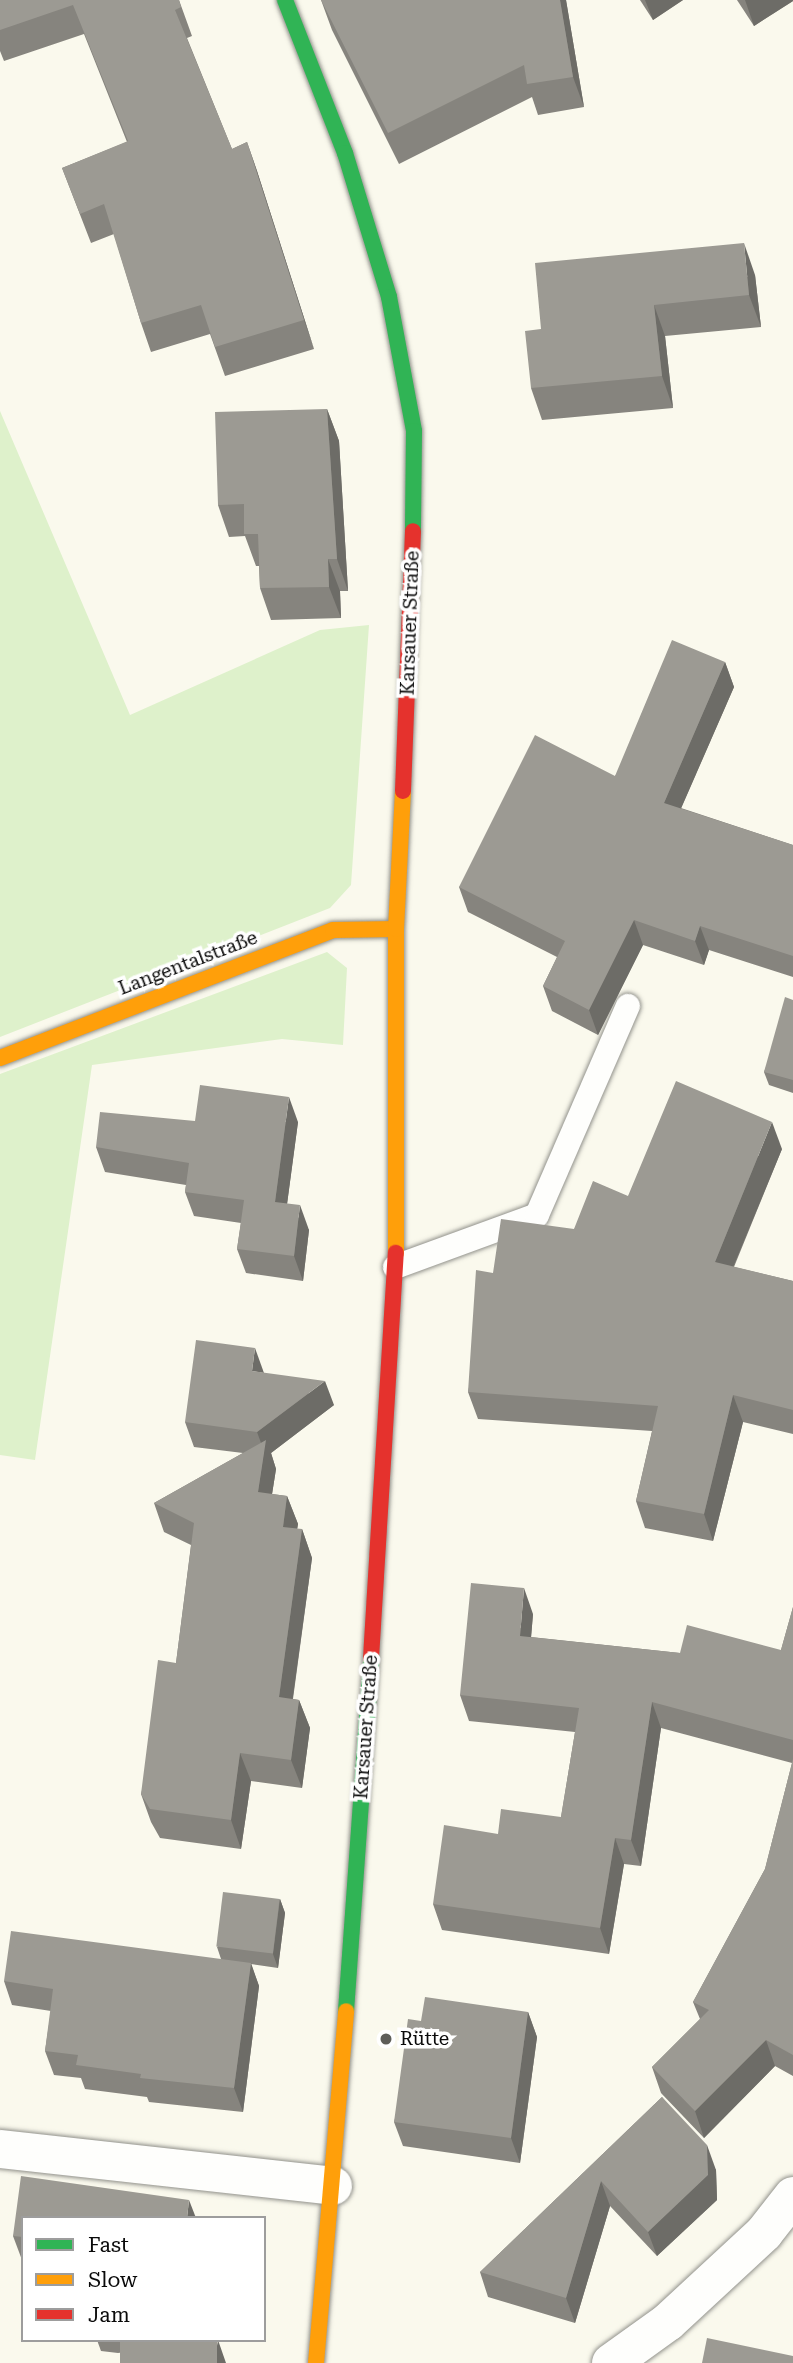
<!DOCTYPE html>
<html>
<head>
<meta charset="utf-8">
<style>
  body { margin:0 }
  #map { position:relative; width:793px; height:2363px; overflow:hidden; background:#faf9ed; font-family:"Roboto Serif",serif }
  div>[style] { position:absolute }
  .green>* { inset:0; background:#def1cb }
  .roads { filter:drop-shadow(0 0 2px #92928c) drop-shadow(0 0 2px #92928c) }
  .lane>* { height:24px; margin:-12px; padding:0 12px; transform-origin:12px; border-radius:12px; background:#fefefc }
  .street>* { height:38px; margin:-19px; padding:0 19px; transform-origin:19px; border-radius:19px; background:#fefefc }
  .fast>* { height:16px; margin:-8px; padding:0 8px; transform-origin:8px; border-radius:8px; background:#30b455 }
  .slow>* { height:16px; margin:-8px; padding:0 8px; transform-origin:8px; border-radius:8px; background:#ff9f0a }
  .jam>* { height:16px; margin:-8px; padding:0 8px; transform-origin:8px; border-radius:8px; background:#e5322d }
  .wall>* { inset:0; background:#86847e }
  .shaded-wall>* { inset:0; background:#6d6c67 }
  .building>* { inset:0; background:#9c9a93; transform-origin:0 0 }
  .dots>* { width:19px; height:19px; translate:-50% -50%; box-sizing:border-box; border:4px solid #fff; border-radius:50% }
  span { translate:-50% -50%; white-space:nowrap; text-align:center; line-height:1.15; -webkit-text-stroke:7px #fff; paint-order:stroke }
  .street-label { font-size:19px; color:#0a0a0a }
  .poi-label { font-size:19px; color:#0a0a0a }
  .left { translate:0 -50%; text-align:left }
  .legend { position:absolute; left:21px; top:2216px; width:245px; height:126px; box-sizing:border-box; background:#fff; border:2px solid #9d9d9d; margin:0; padding:9px 12px; list-style:none; font-size:21px; color:#0a0a0a }
  .legend li { display:flex; align-items:center; gap:14px; height:35px }
  .legend b { width:35px; border:2px solid #9d9d9d }
</style>
</head>
<body>
<div id="map">
  <div class="green">
    <div style="clip-path:polygon(0 411px,130px 715px,320px 630px,369px 625px,351px 885px,330px 908px,0 1037px)"></div>
    <div style="clip-path:polygon(327px 952px,347px 968px,343px 1045px,282px 1039px,92px 1065px,35px 1460px,0 1455px,0 1074px)"></div>
  </div>
  <div class="roads">
    <div class="lane">
      <div style="left:395px;top:1267px;width:151px;rotate:-20.1deg"></div>
      <div style="left:537px;top:1215px;width:228px;rotate:-66.5deg"></div>
    </div>
    <div class="street">
      <div style="left:0;top:2149px;width:335px;rotate:6.3deg"></div>
      <div style="left:611px;top:2363px;width:70px;rotate:-35.7deg"></div>
      <div style="left:668px;top:2322px;width:131px;rotate:-42.8deg"></div>
      <div style="left:764px;top:2233px;width:47px;rotate:-51.9deg"></div>
    </div>
    <div class="fast">
      <div style="left:285px;top:0;width:164px;rotate:68.6deg"></div>
      <div style="left:345px;top:153px;width:151px;rotate:73deg"></div>
      <div style="left:389px;top:297px;width:136px;rotate:79.4deg"></div>
      <div style="left:414px;top:431px;width:100px;rotate:90.6deg"></div>
      <div style="left:346px;top:2011px;width:354px;rotate:-85.9deg"></div>
    </div>
    <div class="slow">
      <div style="left:0;top:1058px;width:357px;rotate:-21deg"></div>
      <div style="left:333px;top:930px;width:63px;rotate:-0.9deg"></div>
      <div style="left:396px;top:1253px;width:324px;rotate:-90deg"></div>
      <div style="left:396px;top:929px;width:138px;rotate:-87.1deg"></div>
      <div style="left:316px;top:2363px;width:353px;rotate:-85.1deg"></div>
    </div>
    <div class="jam">
      <div style="left:403px;top:791px;width:260px;rotate:-87.8deg"></div>
      <div style="left:371px;top:1658px;width:406px;rotate:-86.5deg"></div>
    </div>
  </div>
  <div class="wall">
    <div style="clip-path:polygon(0 0,179px 0,192px 36px,187px 38px,232px 149px,247px 142px,257px 171px,314px 349px,225px 376px,210px 334px,151px 352px,141px 323px,114px 234px,91px 243px,62px 168px,127px 142px,84px 34px,4px 61px,0 51px)"></div>
    <div style="clip-path:polygon(321px 0,566px 0,584px 107px,538px 115px,532px 97px,399px 164px,332px 30px)"></div>
    <div style="clip-path:polygon(640px 0,683px 0,653px 20px)"></div>
    <div style="clip-path:polygon(737px 0,793px 0,793px 1px,754px 26px)"></div>
    <div style="clip-path:polygon(755px 275px,761px 327px,665px 336px,673px 408px,542px 420px,531px 388px,541px 329px)"></div>
    <div style="clip-path:polygon(327px 409px,339px 441px,348px 591px,340px 591px,341px 618px,271px 620px,260px 588px,259px 566px,256px 566px,245px 536px,229px 537px,218px 505px)"></div>
    <div style="clip-path:polygon(725px 662px,734px 687px,681px 808px,793px 845px,793px 977px,709px 950px,704px 965px,643px 945px,598px 1035px,552px 1011px,543px 986px,557px 957px,468px 912px,459px 887px,615px 776px)"></div>
    <div style="clip-path:polygon(793px 1000px,793px 1093px,769px 1085px,764px 1072px)"></div>
    <div style="clip-path:polygon(195px 1121px,298px 1122px,287px 1204px,309px 1230px,303px 1281px,246px 1273px,237px 1249px,241px 1223px,194px 1216px,185px 1192px,186px 1185px,105px 1172px,96px 1147px)"></div>
    <div style="clip-path:polygon(782px 1149px,734px 1267px,793px 1281px,793px 1434px,743px 1422px,713px 1541px,645px 1528px,636px 1501px,652px 1431px,478px 1419px,468px 1392px,493px 1273px,574px 1229px,628px 1196px)"></div>
    <div style="clip-path:polygon(264px 1373px,334px 1405px,271px 1453px,276px 1469px,272px 1494px,287px 1496px,298px 1524px,297px 1529px,302px 1529px,312px 1558px,293px 1699px,299px 1700px,310px 1728px,302px 1788px,251px 1781px,241px 1849px,160px 1838px,151px 1822px,141px 1794px,176px 1663px,191px 1545px,164px 1532px,154px 1503px,243px 1453px,194px 1447px,185px 1422px)"></div>
    <div style="clip-path:polygon(793px 1607px,793px 2076px,775px 2066px,704px 2138px,661px 2093px,652px 2067px,700px 2019px,693px 2002px,765px 1869px,792px 1763px,661px 1728px,641px 1866px,624px 1864px,609px 1954px,442px 1930px,433px 1904px,498px 1834px,561px 1817px,575px 1732px,469px 1721px,460px 1695px,533px 1614px,531px 1637px,680px 1653px,781px 1650px)"></div>
    <div style="clip-path:polygon(280px 1899px,285px 1913px,278px 1968px,251px 1964px,259px 1986px,243px 2112px,149px 2102px,147px 2097px,85px 2089px,81px 2078px,54px 2075px,45px 2051px,51px 2011px,12px 2005px,4px 1981px,221px 1959px,217px 1947px)"></div>
    <div style="clip-path:polygon(528px 2012px,537px 2037px,520px 2163px,403px 2146px,394px 2122px,421px 2021px)"></div>
    <div style="clip-path:polygon(662px 2097px,716px 2170px,717px 2200px,657px 2256px,610px 2206px,575px 2323px,488px 2297px,480px 2272px)"></div>
    <div style="clip-path:polygon(23px 2218px,23px 2260px,22px 2260px,13px 2236px)"></div>
    <div style="clip-path:polygon(97px 2340px,218px 2340px,118px 2353px,101px 2351px)"></div>
  </div>
  <div class="shaded-wall">
    <div style="clip-path:polygon(560px 0,566px 0,584px 107px,573px 77px)"></div>
    <div style="clip-path:polygon(645px 0,683px 0,653px 20px)"></div>
    <div style="clip-path:polygon(745px 0,793px 0,793px 1px,754px 26px)"></div>
    <div style="clip-path:polygon(247px 142px,257px 171px,314px 349px,304px 320px)"></div>
    <div style="clip-path:polygon(744px 243px,755px 275px,761px 327px,749px 295px)"></div>
    <div style="clip-path:polygon(654px 305px,665px 336px,673px 408px,662px 376px)"></div>
    <div style="clip-path:polygon(327px 409px,339px 441px,348px 591px,337px 559px)"></div>
    <div style="clip-path:polygon(328px 559px,340px 591px,341px 618px,329px 587px)"></div>
    <div style="clip-path:polygon(725px 662px,734px 687px,673px 827px,664px 803px)"></div>
    <div style="clip-path:polygon(634px 920px,643px 945px,598px 1035px,589px 1010px)"></div>
    <div style="clip-path:polygon(700px 926px,709px 950px,704px 965px,695px 941px)"></div>
    <div style="clip-path:polygon(289px 1097px,298px 1122px,284px 1227px,275px 1202px)"></div>
    <div style="clip-path:polygon(772px 1122px,782px 1149px,724px 1289px,715px 1262px)"></div>
    <div style="clip-path:polygon(300px 1205px,309px 1230px,303px 1281px,294px 1256px)"></div>
    <div style="clip-path:polygon(255px 1348px,264px 1373px,252px 1371px)"></div>
    <div style="clip-path:polygon(325px 1381px,334px 1405px,271px 1453px,276px 1469px,268px 1520px,258px 1492px,264px 1451px,257px 1432px)"></div>
    <div style="clip-path:polygon(733px 1395px,743px 1422px,713px 1541px,704px 1514px)"></div>
    <div style="clip-path:polygon(287px 1496px,298px 1524px,293px 1555px,283px 1527px)"></div>
    <div style="clip-path:polygon(302px 1529px,312px 1558px,289px 1725px,279px 1697px)"></div>
    <div style="clip-path:polygon(524px 1588px,533px 1614px,529px 1662px,520px 1636px)"></div>
    <div style="clip-path:polygon(299px 1700px,310px 1728px,302px 1788px,291px 1760px)"></div>
    <div style="clip-path:polygon(652px 1702px,661px 1728px,641px 1866px,631px 1840px)"></div>
    <div style="clip-path:polygon(240px 1753px,251px 1781px,241px 1849px,231px 1820px)"></div>
    <div style="clip-path:polygon(615px 1838px,624px 1864px,609px 1954px,600px 1928px)"></div>
    <div style="clip-path:polygon(280px 1899px,285px 1913px,278px 1968px,273px 1954px)"></div>
    <div style="clip-path:polygon(251px 1963px,259px 1986px,243px 2112px,234px 2088px)"></div>
    <div style="clip-path:polygon(528px 2012px,537px 2037px,520px 2163px,511px 2138px)"></div>
    <div style="clip-path:polygon(766px 2040px,775px 2066px,704px 2138px,695px 2111px)"></div>
    <div style="clip-path:polygon(707px 2145px,716px 2170px,717px 2200px,657px 2256px,648px 2232px)"></div>
    <div style="clip-path:polygon(601px 2181px,610px 2206px,575px 2323px,566px 2298px)"></div>
    <div style="clip-path:polygon(189px 2200px,196px 2218px,187px 2218px)"></div>
    <div style="clip-path:polygon(218px 2340px,226px 2363px,214px 2363px)"></div>
  </div>
  <div class="building">
    <div style="clip-path:polygon(0 0,179px 0,181px 7px,175px 10px,232px 149px,247px 142px,304px 320px,215px 347px,201px 305px,141px 323px,104px 204px,80px 214px,62px 168px,128px 141px,73px 5px,0 30px)"></div>
    <div style="clip-path:polygon(321px 0,560px 0,573px 77px,527px 84px,524px 65px,388px 133px)"></div>
    <div style="clip-path:polygon(744px 243px,749px 295px,654px 305px,662px 376px,531px 388px,525px 331px,541px 329px,535px 263px)"></div>
    <div style="clip-path:polygon(327px 409px,337px 559px,328px 559px,329px 587px,260px 588px,258px 534px,244px 534px,244px 504px,218px 505px,215px 412px)"></div>
    <div style="clip-path:polygon(672px 640px,725px 662px,664px 803px,793px 845px,793px 956px,700px 926px,695px 941px,634px 920px,589px 1010px,543px 986px,565px 941px,459px 887px,535px 735px,615px 776px)"></div>
    <div style="clip-path:polygon(785px 997px,793px 1000px,793px 1080px,764px 1072px)"></div>
    <div style="clip-path:polygon(676px 1081px,772px 1122px,715px 1262px,793px 1281px,793px 1410px,733px 1395px,704px 1514px,636px 1501px,658px 1406px,468px 1392px,476px 1270px,493px 1273px,501px 1219px,574px 1229px,593px 1181px,628px 1196px)"></div>
    <div style="clip-path:polygon(200px 1085px,289px 1097px,275px 1202px,300px 1205px,294px 1256px,237px 1249px,244px 1200px,185px 1192px,189px 1163px,96px 1147px,100px 1112px,195px 1121px)"></div>
    <div style="clip-path:polygon(196px 1340px,255px 1348px,252px 1371px,325px 1381px,257px 1432px,185px 1422px)"></div>
    <div style="clip-path:polygon(266px 1440px,258px 1492px,287px 1496px,283px 1527px,302px 1529px,279px 1697px,299px 1700px,291px 1760px,240px 1753px,231px 1820px,150px 1809px,141px 1794px,158px 1660px,176px 1663px,194px 1523px,154px 1503px)"></div>
    <div style="clip-path:polygon(471px 1583px,524px 1588px,520px 1636px,680px 1653px,687px 1625px,781px 1650px,793px 1607px,793px 1740px,652px 1702px,631px 1840px,615px 1838px,600px 1928px,433px 1904px,444px 1825px,498px 1834px,501px 1809px,561px 1817px,579px 1708px,460px 1695px)"></div>
    <div style="clip-path:polygon(793px 1759px,793px 2055px,766px 2040px,695px 2111px,652px 2067px,709px 2010px,693px 2002px,765px 1869px)"></div>
    <div style="left:223px;top:1892px;width:57px;height:55px;rotate:7deg"></div>
    <div style="clip-path:polygon(11px 1931px,251px 1963px,234px 2088px,140px 2078px,141px 2074px,76px 2065px,78px 2055px,45px 2051px,53px 1989px,4px 1981px)"></div>
    <div style="clip-path:polygon(425px 1997px,528px 2012px,511px 2138px,394px 2122px,408px 2019px,421px 2021px)"></div>
    <div style="clip-path:polygon(662px 2097px,707px 2145px,708px 2175px,648px 2232px,601px 2181px,566px 2298px,480px 2272px)"></div>
    <div style="clip-path:polygon(21px 2176px,189px 2200px,187px 2218px,23px 2218px,23px 2237px,13px 2236px)"></div>
    <div style="clip-path:polygon(707px 2338px,793px 2356px,793px 2363px,702px 2363px)"></div>
    <div style="left:120px;top:2340px;width:97px;height:23px"></div>
  </div>
  <div class="dots">
    <div style="left:386px;top:2039px;background:#5e5e59"></div>
  </div>
  <div class="street-label">
    <span style="left:410px;top:623px;rotate:-88deg">Karsauer Straße</span>
    <span style="left:188px;top:963px;rotate:-21deg">Langentalstraße</span>
    <span style="left:366px;top:1727px;rotate:-86deg">Karsauer Straße</span>
  </div>
  <div class="poi-label">
    <span class="left" style="left:400px;top:2039px">Rütte</span>
  </div>
  <ul class="legend">
  <li><b style="height:9px;background:#30b455"></b>Fast</li>
  <li><b style="height:9px;background:#ff9f0a"></b>Slow</li>
  <li><b style="height:9px;background:#e5322d"></b>Jam</li>
  </ul>
</div>
</body>
</html>
